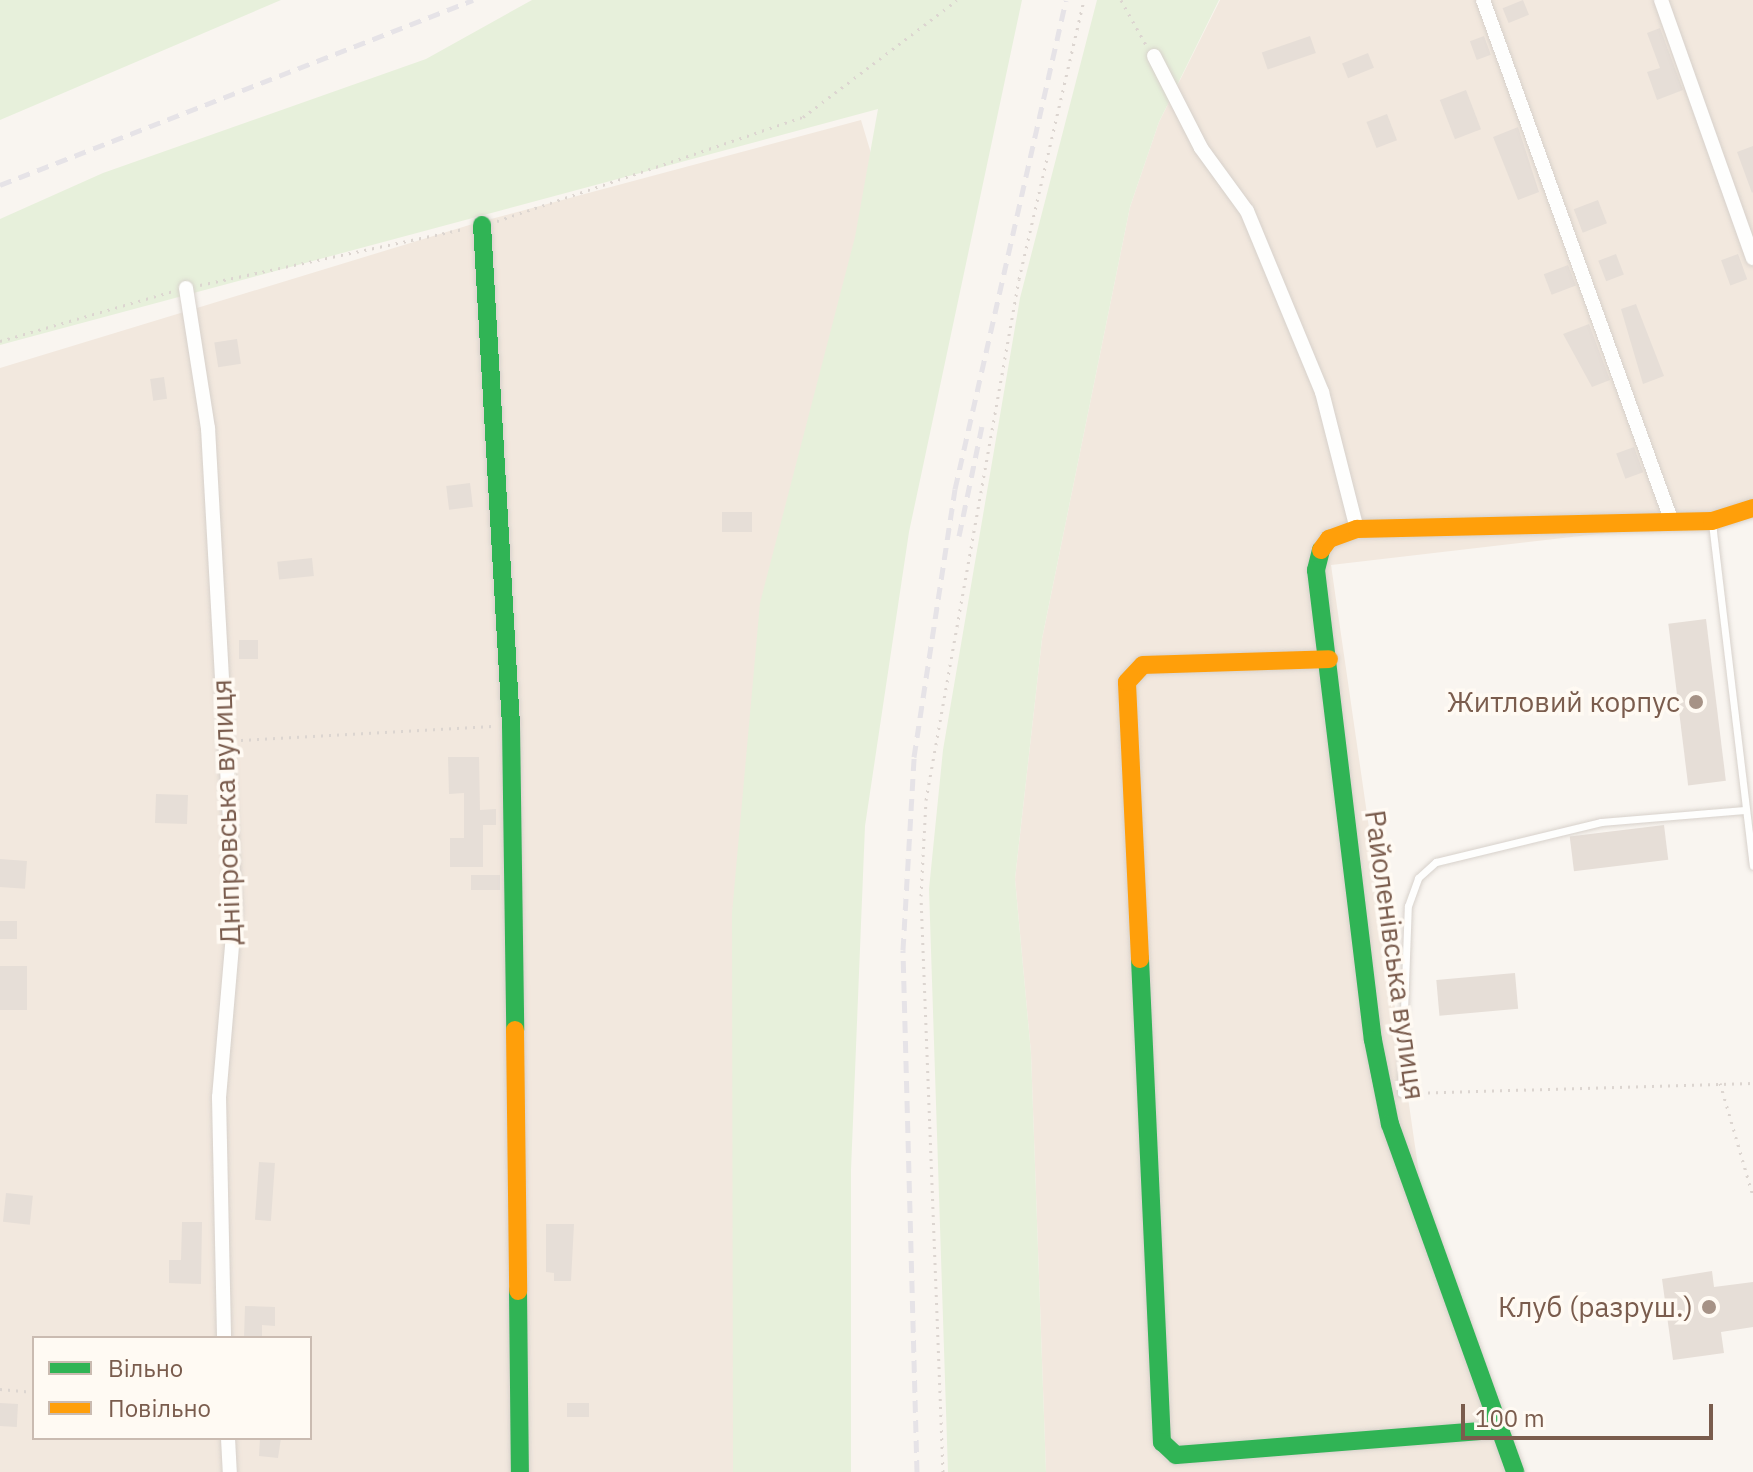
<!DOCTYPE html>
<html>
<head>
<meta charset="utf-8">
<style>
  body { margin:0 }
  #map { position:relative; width:1753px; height:1472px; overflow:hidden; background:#f9f5f0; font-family:"IBM Plex Sans",sans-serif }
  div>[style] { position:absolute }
  .residential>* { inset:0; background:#f2e8de }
  .green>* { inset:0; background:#e7f0db }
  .building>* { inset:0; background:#e6ded7; transform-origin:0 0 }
  .path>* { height:3px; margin-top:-1.5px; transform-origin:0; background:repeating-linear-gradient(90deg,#dcd5d0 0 2px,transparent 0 8px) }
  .roads { filter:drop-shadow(0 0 2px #d7d1cb) drop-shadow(0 0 2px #d7d1cb) }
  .lane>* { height:7px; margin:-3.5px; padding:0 3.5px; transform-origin:3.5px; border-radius:3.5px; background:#fefefd }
  .street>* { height:14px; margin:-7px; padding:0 7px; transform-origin:7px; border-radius:7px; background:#fefefd }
  .fast>* { height:18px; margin:-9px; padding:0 9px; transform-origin:9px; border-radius:9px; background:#30b455 }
  .slow>* { height:18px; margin:-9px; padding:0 9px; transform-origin:9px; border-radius:9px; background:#ff9f0a }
  .rail>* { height:5px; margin-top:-2.5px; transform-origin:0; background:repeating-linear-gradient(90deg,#e6e3e7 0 12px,transparent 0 20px) }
  .dots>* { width:22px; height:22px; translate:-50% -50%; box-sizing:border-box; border:4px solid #fffaf3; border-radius:50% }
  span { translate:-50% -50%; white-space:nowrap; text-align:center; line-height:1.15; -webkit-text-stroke:7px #fffaf3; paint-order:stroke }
  .poi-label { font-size:28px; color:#7a5c4d }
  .right { translate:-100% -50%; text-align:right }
  .street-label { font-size:28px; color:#7a5c4d }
  .legend { position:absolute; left:32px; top:1336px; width:280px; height:104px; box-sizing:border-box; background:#fffaf3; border:2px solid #cabbb1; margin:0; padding:10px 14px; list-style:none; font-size:24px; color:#7a5c4d }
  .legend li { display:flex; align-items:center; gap:16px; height:40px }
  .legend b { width:40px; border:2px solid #cabbb1 }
  .scale { position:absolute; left:1461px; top:1404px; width:252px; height:36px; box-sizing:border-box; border:4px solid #7a5c4d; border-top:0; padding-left:10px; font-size:24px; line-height:28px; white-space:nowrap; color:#7a5c4d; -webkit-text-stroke:6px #fffaf3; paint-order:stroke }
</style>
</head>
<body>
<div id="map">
  <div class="residential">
    <div style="clip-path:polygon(1220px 0,1753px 0,1753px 516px,1331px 565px,1427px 1229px,1515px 1472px,1046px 1472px,1031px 1053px,1015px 879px,1042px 639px,1130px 207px,1159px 122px)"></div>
    <div style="clip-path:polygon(evenodd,861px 120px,876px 170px,771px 1472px,0 1472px,0 368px,476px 223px,861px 120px,34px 1338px,310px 1338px,310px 1438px,34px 1438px,34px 1338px)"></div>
  </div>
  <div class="green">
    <div style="clip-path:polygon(0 0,281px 0,0 120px)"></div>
    <div style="clip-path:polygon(532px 0,1022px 0,909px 532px,865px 826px,851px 1170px,851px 1472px,733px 1472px,732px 913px,760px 603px,855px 237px,878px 109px,0 345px,0 219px,103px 173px,426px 59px)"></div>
    <div style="clip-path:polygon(1097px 0,1219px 0,1159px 122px,1130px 207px,1042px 639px,1015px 879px,1031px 1053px,1046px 1472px,948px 1472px,929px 889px,943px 750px,1020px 298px)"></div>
  </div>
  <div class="building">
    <div style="left:1523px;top:0;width:16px;height:22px;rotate:68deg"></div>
    <div style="clip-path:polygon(1660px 28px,1683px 90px,1657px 100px,1647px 72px,1660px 68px,1647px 33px)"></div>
    <div style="left:1310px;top:36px;width:18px;height:51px;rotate:71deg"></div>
    <div style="left:1484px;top:36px;width:20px;height:15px;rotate:70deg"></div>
    <div style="left:1368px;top:53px;width:16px;height:28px;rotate:68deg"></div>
    <div style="left:1466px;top:90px;width:42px;height:28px;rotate:69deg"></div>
    <div style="left:1387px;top:114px;width:28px;height:22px;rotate:69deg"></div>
    <div style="clip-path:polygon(1518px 127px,1539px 192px,1518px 200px,1493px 137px)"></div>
    <div style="clip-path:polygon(1753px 146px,1753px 192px,1752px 193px,1737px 152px)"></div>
    <div style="left:1598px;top:200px;width:25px;height:26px;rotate:69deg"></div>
    <div style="left:1616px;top:254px;width:22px;height:19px;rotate:69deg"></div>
    <div style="left:1738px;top:254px;width:27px;height:18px;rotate:70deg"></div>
    <div style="left:1568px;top:265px;width:22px;height:26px;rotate:69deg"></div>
    <div style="clip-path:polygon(1636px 304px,1664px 376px,1643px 384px,1621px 309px)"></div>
    <div style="clip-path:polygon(1589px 324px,1610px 380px,1592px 387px,1563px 334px)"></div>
    <div style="left:237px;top:339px;width:25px;height:23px;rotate:81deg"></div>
    <div style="left:164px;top:377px;width:22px;height:14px;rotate:82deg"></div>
    <div style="left:1634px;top:447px;width:27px;height:19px;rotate:70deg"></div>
    <div style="left:470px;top:483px;width:24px;height:24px;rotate:83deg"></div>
    <div style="left:722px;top:512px;width:30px;height:20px"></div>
    <div style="left:312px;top:558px;width:18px;height:35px;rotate:84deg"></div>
    <div style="left:1706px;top:619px;width:163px;height:38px;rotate:83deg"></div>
    <div style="left:239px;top:640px;width:19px;height:19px"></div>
    <div style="clip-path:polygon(448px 757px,479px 757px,480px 810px,496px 809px,496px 825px,483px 825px,483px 867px,450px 867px,450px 838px,464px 838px,464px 793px,449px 794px)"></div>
    <div style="left:156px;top:794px;width:32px;height:29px;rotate:2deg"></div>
    <div style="left:1664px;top:825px;width:35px;height:95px;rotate:83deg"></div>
    <div style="left:0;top:859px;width:27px;height:28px;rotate:4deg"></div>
    <div style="left:500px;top:875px;width:15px;height:29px;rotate:90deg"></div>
    <div style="left:0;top:921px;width:17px;height:18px"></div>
    <div style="left:27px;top:966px;width:44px;height:27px;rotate:90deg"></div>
    <div style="left:1515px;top:973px;width:36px;height:79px;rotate:85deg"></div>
    <div style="left:259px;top:1162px;width:16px;height:58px;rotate:4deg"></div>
    <div style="left:6px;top:1193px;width:27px;height:29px;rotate:6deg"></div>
    <div style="clip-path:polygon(182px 1222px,202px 1222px,201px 1284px,169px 1283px,169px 1260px,181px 1260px)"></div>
    <div style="clip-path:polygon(546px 1224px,574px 1224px,571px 1281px,554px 1281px,554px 1273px,546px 1272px)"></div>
    <div style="clip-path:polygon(1712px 1271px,1714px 1287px,1753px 1282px,1753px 1327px,1721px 1332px,1724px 1353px,1673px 1360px,1662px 1279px)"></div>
    <div style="clip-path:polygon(245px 1306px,275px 1307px,275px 1326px,262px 1325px,262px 1338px,244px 1338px)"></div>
    <div style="left:0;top:1403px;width:18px;height:23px;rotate:3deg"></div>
    <div style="left:589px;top:1403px;width:14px;height:22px;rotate:90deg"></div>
    <div style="clip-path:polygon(260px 1438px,281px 1438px,278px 1458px,259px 1456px)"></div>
  </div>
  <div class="path">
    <div style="left:1121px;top:0;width:51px;rotate:60.9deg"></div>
    <div style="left:497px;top:221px;width:323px;rotate:-18.8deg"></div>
    <div style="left:803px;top:117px;width:193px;rotate:-37.2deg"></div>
    <div style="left:200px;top:285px;width:269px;rotate:-12deg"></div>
    <div style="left:0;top:341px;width:180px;rotate:-16.1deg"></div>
    <div style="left:241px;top:740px;width:252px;rotate:-3.2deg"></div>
    <div style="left:1720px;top:1083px;width:118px;rotate:73.7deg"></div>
    <div style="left:1412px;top:1093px;width:341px;rotate:-1.7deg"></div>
    <div style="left:0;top:1389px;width:34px;rotate:5deg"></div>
    <div style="left:943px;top:1472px;width:576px;rotate:-92.19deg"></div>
    <div style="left:921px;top:896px;width:96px;rotate:-87deg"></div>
    <div style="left:926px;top:800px;width:529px;rotate:-79.88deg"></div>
    <div style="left:1019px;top:279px;width:286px;rotate:-76.9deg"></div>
  </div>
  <div class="roads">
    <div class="lane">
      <div style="left:1712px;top:523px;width:345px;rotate:83.2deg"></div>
      <div style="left:1401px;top:1093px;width:187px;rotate:-87.9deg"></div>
      <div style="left:1408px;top:906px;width:30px;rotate:-70deg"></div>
      <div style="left:1418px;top:878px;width:24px;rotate:-42deg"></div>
      <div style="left:1436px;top:862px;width:170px;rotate:-13.6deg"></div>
      <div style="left:1601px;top:822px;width:144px;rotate:-4.8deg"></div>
    </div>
    <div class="street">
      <div style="left:1483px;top:0;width:555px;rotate:70.1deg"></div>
      <div style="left:1661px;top:0;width:274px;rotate:70.4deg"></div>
      <div style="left:1154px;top:56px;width:103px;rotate:62.9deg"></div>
      <div style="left:1201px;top:148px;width:78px;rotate:53.9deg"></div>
      <div style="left:1247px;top:211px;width:196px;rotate:67.5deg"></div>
      <div style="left:1322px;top:392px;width:141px;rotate:75.7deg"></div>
      <div style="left:186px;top:288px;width:142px;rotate:81.1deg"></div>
      <div style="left:208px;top:428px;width:484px;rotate:86.8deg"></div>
      <div style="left:235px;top:911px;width:187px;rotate:94.9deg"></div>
      <div style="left:219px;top:1097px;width:241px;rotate:88.8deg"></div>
      <div style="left:228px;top:1438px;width:34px;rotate:87deg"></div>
    </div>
    <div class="fast">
      <div style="left:482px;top:225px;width:501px;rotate:86.68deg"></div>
      <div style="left:511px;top:725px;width:305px;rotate:89.2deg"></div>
      <div style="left:1321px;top:550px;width:21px;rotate:104deg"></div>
      <div style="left:1316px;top:570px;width:473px;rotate:83.1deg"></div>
      <div style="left:1373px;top:1040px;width:86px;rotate:78.6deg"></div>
      <div style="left:1390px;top:1124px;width:370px;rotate:70.2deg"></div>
      <div style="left:1140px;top:959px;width:484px;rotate:87.4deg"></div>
      <div style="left:1162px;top:1442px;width:19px;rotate:43deg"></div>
      <div style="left:1176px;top:1455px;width:322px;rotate:-4.5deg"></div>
      <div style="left:518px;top:1291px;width:181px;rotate:89.4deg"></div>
    </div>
    <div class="slow">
      <div style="left:1321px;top:550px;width:14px;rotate:-54deg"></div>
      <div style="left:1329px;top:539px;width:30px;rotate:-20deg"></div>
      <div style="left:1357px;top:529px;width:355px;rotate:-1.3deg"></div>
      <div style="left:1712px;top:521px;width:43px;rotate:-17.6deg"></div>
      <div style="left:1140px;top:959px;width:277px;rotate:-92.7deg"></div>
      <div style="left:1127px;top:682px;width:23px;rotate:-47deg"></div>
      <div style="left:1143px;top:665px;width:186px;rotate:-1.8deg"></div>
      <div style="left:515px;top:1030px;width:261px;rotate:89.3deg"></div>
    </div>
  </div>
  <div class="rail">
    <div style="left:0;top:185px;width:508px;rotate:-21.36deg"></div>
    <div style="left:959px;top:536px;width:112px;rotate:-78.2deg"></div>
    <div style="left:917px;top:1472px;width:522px;rotate:-91.54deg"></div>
    <div style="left:903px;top:950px;width:193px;rotate:-86.7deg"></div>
    <div style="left:914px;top:757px;width:271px;rotate:-81.3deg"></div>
    <div style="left:955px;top:489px;width:501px;rotate:-77.21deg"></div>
  </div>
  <div class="dots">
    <div style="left:1696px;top:702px;background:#a69286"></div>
    <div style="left:1709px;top:1307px;background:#a69286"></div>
  </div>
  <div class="poi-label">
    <span class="right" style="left:1680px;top:702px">Житловий корпус</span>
    <span class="right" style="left:1693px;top:1307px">Клуб (разруш.)</span>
  </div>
  <div class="street-label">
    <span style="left:226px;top:812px;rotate:-92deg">Дніпровська вулиця</span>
    <span style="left:1395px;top:955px;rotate:82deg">Райоленівська вулиця</span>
  </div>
  <ul class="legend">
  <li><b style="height:10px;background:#30b455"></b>Вільно</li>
  <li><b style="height:10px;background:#ff9f0a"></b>Повільно</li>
  </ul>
  <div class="scale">100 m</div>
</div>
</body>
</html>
